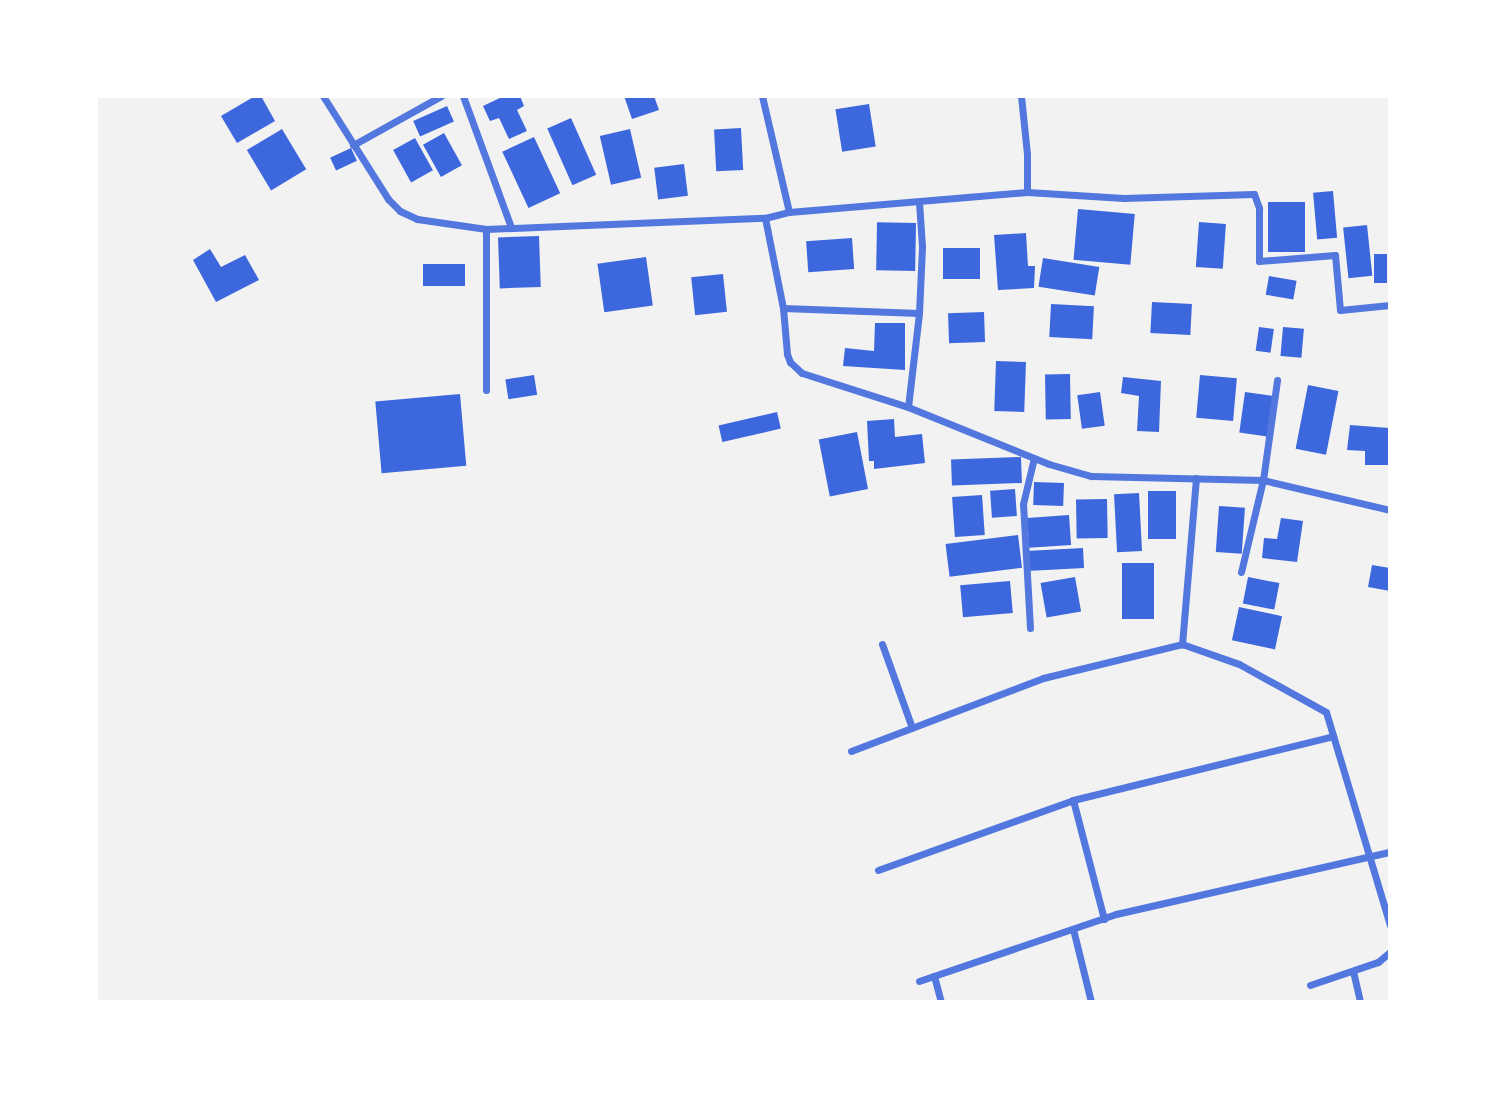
<!DOCTYPE html>
<html>
<head>
<meta charset="utf-8">
<style>
  body { margin:0 }
  #map { position:relative; width:1486px; height:1098px; overflow:hidden; background:#f2f2f2; font-family:"Libre Baskerville",serif }
  div>[style] { position:absolute }
  .building>* { inset:0; background:#3d67dc; transform-origin:0 0 }
  .minor>* { height:7px; margin:-3.5px; padding:0 3.5px; transform-origin:3.5px; border-radius:3.5px; background:#5277de }
  span { translate:-50% -50%; white-space:nowrap; text-align:center; line-height:1.15; -webkit-text-stroke:5px #fff; paint-order:stroke }
  .frame { position:absolute; inset:0; border:98px solid #fff; pointer-events:none }
</style>
</head>
<body>
<div id="map">
  <div class="building">
    <div style="clip-path:polygon(255px 96px,261px 96px,275px 121px,237px 143px,221px 116px)"></div>
    <div style="clip-path:polygon(504px 96px,520px 96px,524px 106px,517px 110px,527px 131px,509px 139px,499px 118px,490px 121px,483px 106px)"></div>
    <div style="clip-path:polygon(624px 96px,654px 96px,659px 110px,632px 119px)"></div>
    <div style="left:869px;top:104px;width:43px;height:34px;rotate:81deg"></div>
    <div style="left:447px;top:106px;width:17px;height:37px;rotate:66deg"></div>
    <div style="left:571px;top:118px;width:62px;height:26px;rotate:66deg"></div>
    <div style="left:741px;top:128px;width:42px;height:27px;rotate:87deg"></div>
    <div style="left:282px;top:129px;width:47px;height:41px;rotate:59deg"></div>
    <div style="left:630px;top:129px;width:50px;height:31px;rotate:77deg"></div>
    <div style="left:444px;top:133px;width:37px;height:24px;rotate:61deg"></div>
    <div style="left:534px;top:137px;width:62px;height:35px;rotate:65deg"></div>
    <div style="left:415px;top:138px;width:37px;height:25px;rotate:61deg"></div>
    <div style="left:351px;top:148px;width:14px;height:23px;rotate:65deg"></div>
    <div style="left:684px;top:164px;width:32px;height:30px;rotate:83deg"></div>
    <div style="left:1333px;top:191px;width:47px;height:20px;rotate:85deg"></div>
    <div style="left:1268px;top:202px;width:37px;height:50px"></div>
    <div style="left:1078px;top:209px;width:57px;height:51px;rotate:5deg"></div>
    <div style="left:1199px;top:222px;width:27px;height:45px;rotate:4deg"></div>
    <div style="left:916px;top:223px;width:48px;height:39px;rotate:91deg"></div>
    <div style="left:1367px;top:225px;width:51px;height:24px;rotate:84deg"></div>
    <div style="clip-path:polygon(1026px 233px,1028px 266px,1035px 266px,1034px 288px,998px 290px,994px 235px)"></div>
    <div style="left:539px;top:236px;width:51px;height:41px;rotate:88deg"></div>
    <div style="left:852px;top:238px;width:31px;height:46px;rotate:86deg"></div>
    <div style="left:980px;top:248px;width:31px;height:37px;rotate:90deg"></div>
    <div style="clip-path:polygon(210px 249px,221px 267px,245px 255px,259px 280px,216px 302px,193px 260px)"></div>
    <div style="left:1387px;top:254px;width:29px;height:13px;rotate:90deg"></div>
    <div style="left:646px;top:257px;width:49px;height:49px;rotate:82deg"></div>
    <div style="left:1043px;top:258px;width:57px;height:29px;rotate:9deg"></div>
    <div style="left:423px;top:264px;width:42px;height:22px"></div>
    <div style="left:723px;top:274px;width:38px;height:32px;rotate:84deg"></div>
    <div style="left:1269px;top:276px;width:28px;height:19px;rotate:10deg"></div>
    <div style="left:1152px;top:302px;width:40px;height:31px;rotate:3deg"></div>
    <div style="left:1051px;top:304px;width:43px;height:33px;rotate:3deg"></div>
    <div style="left:984px;top:312px;width:30px;height:36px;rotate:88deg"></div>
    <div style="clip-path:polygon(875px 323px,905px 323px,905px 370px,843px 366px,845px 348px,874px 351px)"></div>
    <div style="left:1259px;top:327px;width:15px;height:24px;rotate:8deg"></div>
    <div style="left:1283px;top:327px;width:21px;height:29px;rotate:5deg"></div>
    <div style="left:996px;top:361px;width:30px;height:50px;rotate:2deg"></div>
    <div style="left:1070px;top:374px;width:45px;height:25px;rotate:89deg"></div>
    <div style="left:534px;top:375px;width:20px;height:29px;rotate:81deg"></div>
    <div style="left:1200px;top:375px;width:37px;height:43px;rotate:5deg"></div>
    <div style="clip-path:polygon(1123px 377px,1161px 381px,1159px 432px,1137px 431px,1139px 396px,1121px 393px)"></div>
    <div style="left:1308px;top:385px;width:31px;height:65px;rotate:11deg"></div>
    <div style="left:1100px;top:392px;width:34px;height:23px;rotate:82deg"></div>
    <div style="left:1245px;top:392px;width:28px;height:41px;rotate:8deg"></div>
    <div style="left:460px;top:394px;width:72px;height:85px;rotate:85deg"></div>
    <div style="left:777px;top:412px;width:17px;height:60px;rotate:77deg"></div>
    <div style="clip-path:polygon(894px 419px,895px 437px,922px 434px,925px 463px,874px 469px,874px 461px,869px 461px,867px 421px)"></div>
    <div style="clip-path:polygon(1350px 425px,1389px 428px,1389px 465px,1365px 465px,1365px 451px,1347px 450px)"></div>
    <div style="left:857px;top:432px;width:58px;height:39px;rotate:79deg"></div>
    <div style="left:1021px;top:457px;width:26px;height:70px;rotate:88deg"></div>
    <div style="left:1034px;top:482px;width:30px;height:23px;rotate:2deg"></div>
    <div style="left:1015px;top:489px;width:27px;height:25px;rotate:86deg"></div>
    <div style="left:1148px;top:491px;width:28px;height:48px"></div>
    <div style="left:1139px;top:493px;width:58px;height:25px;rotate:87deg"></div>
    <div style="left:982px;top:495px;width:40px;height:30px;rotate:86deg"></div>
    <div style="left:1107px;top:499px;width:39px;height:31px;rotate:89deg"></div>
    <div style="left:1219px;top:506px;width:26px;height:46px;rotate:4deg"></div>
    <div style="left:1069px;top:515px;width:30px;height:42px;rotate:86deg"></div>
    <div style="clip-path:polygon(1281px 518px,1303px 521px,1297px 562px,1262px 558px,1264px 538px,1277px 539px)"></div>
    <div style="left:1018px;top:535px;width:33px;height:73px;rotate:83deg"></div>
    <div style="left:1083px;top:548px;width:20px;height:57px;rotate:87deg"></div>
    <div style="left:1122px;top:563px;width:32px;height:56px"></div>
    <div style="clip-path:polygon(1372px 565px,1390px 568px,1390px 591px,1368px 587px)"></div>
    <div style="left:1075px;top:577px;width:35px;height:35px;rotate:80deg"></div>
    <div style="left:1248px;top:577px;width:32px;height:27px;rotate:11deg"></div>
    <div style="left:1010px;top:581px;width:32px;height:50px;rotate:85deg"></div>
    <div style="left:1239px;top:607px;width:44px;height:34px;rotate:12deg"></div>
  </div>
  <div class="minor">
    <div style="left:323px;top:96px;width:122px;rotate:57.7deg"></div>
    <div style="left:388px;top:199px;width:17px;rotate:45deg"></div>
    <div style="left:400px;top:211px;width:19px;rotate:25deg"></div>
    <div style="left:417px;top:219px;width:70px;rotate:8.2deg"></div>
    <div style="left:486px;top:229px;width:279px;rotate:-2.3deg"></div>
    <div style="left:765px;top:218px;width:92px;rotate:78.7deg"></div>
    <div style="left:783px;top:308px;width:46px;rotate:85deg"></div>
    <div style="left:787px;top:354px;width:9px;rotate:69deg"></div>
    <div style="left:790px;top:362px;width:16px;rotate:43deg"></div>
    <div style="left:802px;top:373px;width:111px;rotate:17.8deg"></div>
    <div style="left:908px;top:407px;width:152px;rotate:22deg"></div>
    <div style="left:1049px;top:464px;width:44px;rotate:15.9deg"></div>
    <div style="left:1091px;top:476px;width:172px;rotate:1.3deg"></div>
    <div style="left:1263px;top:480px;width:130px;rotate:13.3deg"></div>
    <div style="left:463px;top:96px;width:140px;rotate:69.9deg"></div>
    <div style="left:762px;top:96px;width:119px;rotate:76.9deg"></div>
    <div style="left:353px;top:145px;width:101px;rotate:-29.1deg"></div>
    <div style="left:1027px;top:192px;width:97px;rotate:3.5deg"></div>
    <div style="left:1124px;top:198px;width:130px;rotate:-1.8deg"></div>
    <div style="left:1254px;top:194px;width:15px;rotate:70deg"></div>
    <div style="left:1259px;top:208px;width:53px;rotate:90deg"></div>
    <div style="left:1259px;top:261px;width:76px;rotate:-4.5deg"></div>
    <div style="left:1335px;top:255px;width:55px;rotate:84.8deg"></div>
    <div style="left:1340px;top:310px;width:50px;rotate:-5.7deg"></div>
    <div style="left:765px;top:218px;width:25px;rotate:-14deg"></div>
    <div style="left:789px;top:212px;width:239px;rotate:-4.8deg"></div>
    <div style="left:1027px;top:192px;width:38px;rotate:-90deg"></div>
    <div style="left:1027px;top:154px;width:58px;rotate:-95.9deg"></div>
    <div style="left:783px;top:308px;width:136px;rotate:2.1deg"></div>
    <div style="left:919px;top:313px;width:67px;rotate:-87.4deg"></div>
    <div style="left:922px;top:246px;width:44px;rotate:-93.9deg"></div>
    <div style="left:486px;top:390px;width:161px;rotate:-90deg"></div>
    <div style="left:908px;top:407px;width:95px;rotate:-83.3deg"></div>
    <div style="left:1196px;top:478px;width:167px;rotate:94.8deg"></div>
    <div style="left:1182px;top:644px;width:60px;rotate:19.3deg"></div>
    <div style="left:1239px;top:664px;width:99px;rotate:28.9deg"></div>
    <div style="left:1326px;top:712px;width:223px;rotate:73.3deg"></div>
    <div style="left:1241px;top:572px;width:95px;rotate:-76.6deg"></div>
    <div style="left:1263px;top:480px;width:101px;rotate:-82deg"></div>
    <div style="left:1030px;top:628px;width:124px;rotate:-93.2deg"></div>
    <div style="left:1023px;top:504px;width:47px;rotate:-76.6deg"></div>
    <div style="left:882px;top:644px;width:89px;rotate:70.3deg"></div>
    <div style="left:851px;top:751px;width:205px;rotate:-20.8deg"></div>
    <div style="left:1043px;top:678px;width:143px;rotate:-13.7deg"></div>
    <div style="left:1073px;top:800px;width:123px;rotate:75.4deg"></div>
    <div style="left:878px;top:870px;width:207px;rotate:-19.7deg"></div>
    <div style="left:1073px;top:800px;width:268px;rotate:-13.8deg"></div>
    <div style="left:1073px;top:929px;width:75px;rotate:76.1deg"></div>
    <div style="left:1353px;top:971px;width:32px;rotate:77deg"></div>
    <div style="left:934px;top:976px;width:27px;rotate:75deg"></div>
    <div style="left:919px;top:981px;width:208px;rotate:-18.8deg"></div>
    <div style="left:1116px;top:914px;width:281px;rotate:-12.8deg"></div>
    <div style="left:1310px;top:985px;width:72px;rotate:-18.7deg"></div>
    <div style="left:1378px;top:962px;width:16px;rotate:-40deg"></div>
  </div>
  <div class="frame"></div>
</div>
</body>
</html>
